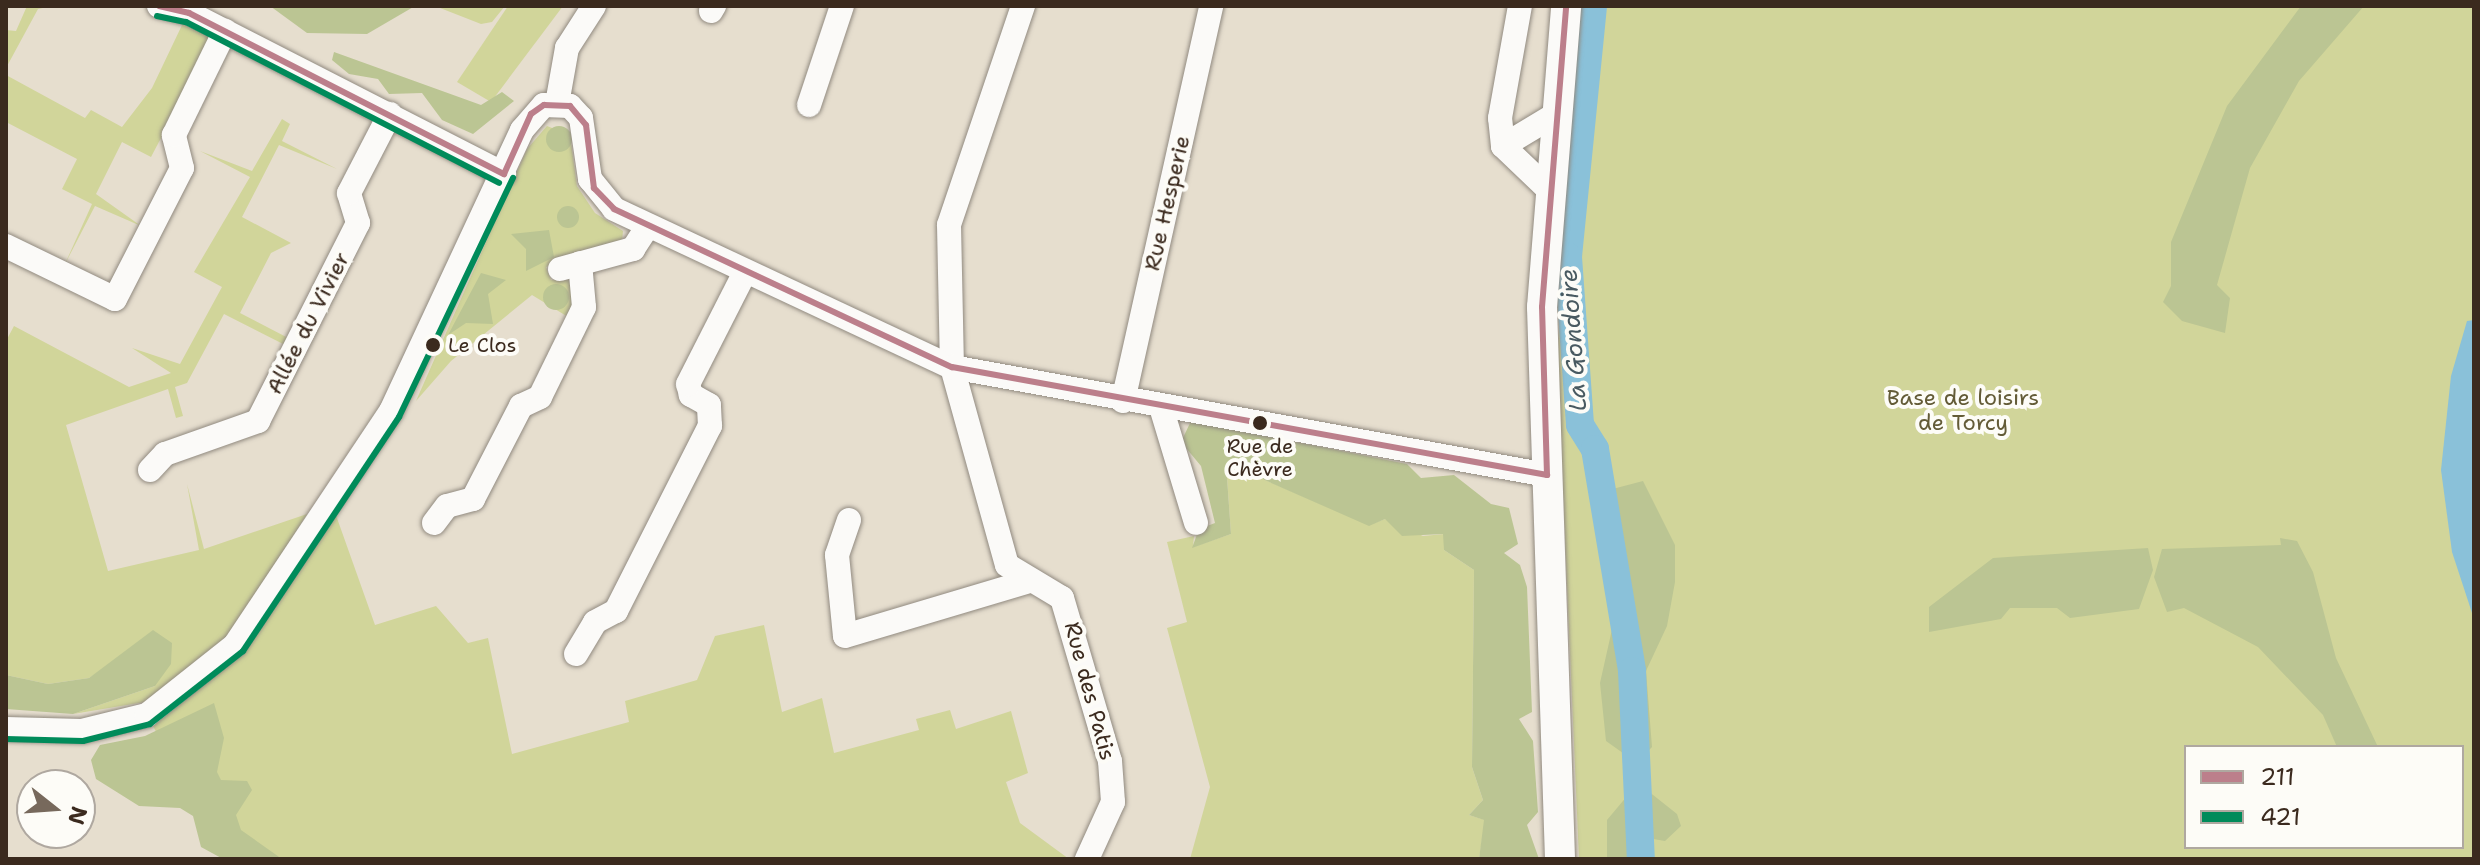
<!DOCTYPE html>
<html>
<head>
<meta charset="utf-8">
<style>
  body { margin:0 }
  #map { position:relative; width:2480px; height:865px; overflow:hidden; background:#e6dece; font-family:"Shantell Sans",sans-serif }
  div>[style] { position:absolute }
  .green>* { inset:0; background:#d1d59a }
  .forest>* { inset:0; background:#bbc593 }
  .round { border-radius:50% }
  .water>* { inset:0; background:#8ac1d9 }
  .river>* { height:28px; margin:-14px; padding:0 14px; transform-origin:14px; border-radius:14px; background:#8ac1d9 }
  .roads { filter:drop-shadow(0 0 2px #918a80) drop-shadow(0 0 2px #918a80) }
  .minor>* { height:24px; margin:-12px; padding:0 12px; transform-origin:12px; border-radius:12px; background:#fbfaf8 }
  .major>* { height:30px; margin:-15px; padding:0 15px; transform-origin:15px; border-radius:15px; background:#fbfaf8 }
  .bus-1>* { height:6px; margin:-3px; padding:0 3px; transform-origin:3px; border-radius:3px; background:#bc7f8b }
  .bus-2>* { height:6px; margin:-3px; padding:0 3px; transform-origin:3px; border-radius:3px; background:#008b5a }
  .dots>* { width:22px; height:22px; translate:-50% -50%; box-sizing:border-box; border:4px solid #fdfcf7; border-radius:50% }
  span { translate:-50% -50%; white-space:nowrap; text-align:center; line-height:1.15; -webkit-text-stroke:8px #fdfcf7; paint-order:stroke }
  .bus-label { font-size:20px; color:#3b2a1e }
  .left { translate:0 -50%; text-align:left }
  .street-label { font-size:22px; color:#3b2a1e }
  .park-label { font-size:22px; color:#635b37 }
  .water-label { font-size:24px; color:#495a61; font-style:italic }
  .frame { position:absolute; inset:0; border:8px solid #3b2a1e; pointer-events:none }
  .legend { position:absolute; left:2184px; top:745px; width:280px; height:104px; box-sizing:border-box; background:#fdfcf7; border:2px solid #afa8a0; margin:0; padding:10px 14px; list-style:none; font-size:24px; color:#3b2a1e }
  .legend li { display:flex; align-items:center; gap:16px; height:40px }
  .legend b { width:40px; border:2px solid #afa8a0 }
  .north { position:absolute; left:16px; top:769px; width:80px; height:80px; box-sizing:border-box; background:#fdfcf7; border:2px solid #afa8a0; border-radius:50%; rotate:107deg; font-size:22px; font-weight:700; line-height:32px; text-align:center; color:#3b2a1e }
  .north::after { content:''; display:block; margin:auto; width:28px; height:36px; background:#77695c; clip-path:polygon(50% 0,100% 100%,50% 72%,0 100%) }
</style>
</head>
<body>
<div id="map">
  <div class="green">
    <div style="clip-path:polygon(27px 6px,52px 6px,38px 9px,6px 68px,6px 30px,16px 31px)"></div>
    <div style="clip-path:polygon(435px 6px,505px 6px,492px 22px,481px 24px)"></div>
    <div style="clip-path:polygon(508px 6px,563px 6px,491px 102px,457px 82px)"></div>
    <div style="clip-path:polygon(evenodd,1585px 6px,2474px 6px,2474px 859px,1579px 859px,1557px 357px,1585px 6px,2186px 747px,2462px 747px,2462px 847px,2186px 847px,2186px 747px)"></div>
    <div style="clip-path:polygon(183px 23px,210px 36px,210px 45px,151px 157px,122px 142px,96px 194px,141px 226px,95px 206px,64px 266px,92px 204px,62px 189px,77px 159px,6px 122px,6px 75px,85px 118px,91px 110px,122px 127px,152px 88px)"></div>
    <div style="clip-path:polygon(282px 119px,290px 124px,282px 141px,337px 169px,279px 145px,242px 217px,291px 243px,271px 253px,240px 313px,292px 340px,289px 347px,224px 314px,187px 383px,175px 387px,183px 416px,176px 418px,168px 389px,66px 425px,108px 571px,199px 550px,187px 484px,204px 549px,307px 514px,232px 633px,145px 702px,73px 714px,155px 686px,127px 654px,89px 678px,48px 684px,6px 675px,6px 341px,14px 326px,129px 387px,171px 373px,132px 348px,180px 364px,222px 287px,194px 272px,250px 177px,200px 151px,252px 171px)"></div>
    <div style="clip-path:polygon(547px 126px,570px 135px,577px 186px,595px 213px,623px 231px,622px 242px,546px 267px,551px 280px,571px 279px,573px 320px,532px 295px,451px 361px,416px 401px,527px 149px)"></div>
    <div style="clip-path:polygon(1226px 463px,1369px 525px,1385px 519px,1423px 536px,1444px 534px,1444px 550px,1474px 570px,1472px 767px,1483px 800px,1469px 815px,1485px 820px,1479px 859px,1190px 859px,1210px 787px,1167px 628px,1187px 622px,1167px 542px,1194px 536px,1193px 547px,1231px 534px)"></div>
    <div style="clip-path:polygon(332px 504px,375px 625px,436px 606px,468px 643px,488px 638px,512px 754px,629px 722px,625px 701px,697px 680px,715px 636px,764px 625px,782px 712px,822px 698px,834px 753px,919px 730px,916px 719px,950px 710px,956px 729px,1011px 711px,1028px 773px,1006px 782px,1020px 823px,1069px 859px,282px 859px,198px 809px,147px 715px,191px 687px)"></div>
  </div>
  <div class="forest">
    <div style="clip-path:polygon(270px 6px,415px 6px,367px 34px,307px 33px)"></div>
    <div style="clip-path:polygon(2301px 6px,2364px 6px,2299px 81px,2250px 168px,2217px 285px,2230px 298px,2225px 333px,2182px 321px,2163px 302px,2171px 286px,2171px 242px,2227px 106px)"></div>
    <div style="clip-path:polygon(334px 52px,481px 105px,502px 92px,514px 101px,473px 134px,442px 120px,422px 93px,389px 94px,378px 79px,349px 74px,332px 60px)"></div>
    <div class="round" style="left:546px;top:126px;width:26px;height:26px"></div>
    <div class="round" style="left:557px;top:206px;width:22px;height:22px"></div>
    <div style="clip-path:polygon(549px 230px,554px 257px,526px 271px,526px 249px,511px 234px)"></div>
    <div style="clip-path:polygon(481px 273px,506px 280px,488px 294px,493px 324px,466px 323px,448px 335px)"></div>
    <div class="round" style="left:543px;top:284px;width:26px;height:26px"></div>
    <div style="clip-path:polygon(1191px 421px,1407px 464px,1421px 478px,1454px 475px,1491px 504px,1509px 508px,1518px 544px,1504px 553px,1520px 565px,1527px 587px,1532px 712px,1519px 719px,1533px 741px,1538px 812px,1527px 825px,1539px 859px,1479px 859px,1484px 820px,1469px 815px,1483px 800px,1472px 767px,1474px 570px,1444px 550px,1443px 534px,1402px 536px,1385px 519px,1369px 526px,1226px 463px,1231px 534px,1192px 548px,1199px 529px,1215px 523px,1201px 466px,1181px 442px)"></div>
    <div style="clip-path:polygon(1643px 481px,1675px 545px,1675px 582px,1667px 626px,1646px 671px,1652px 747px,1637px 763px,1606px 741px,1600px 683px,1619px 598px,1595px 517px,1605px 491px)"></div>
    <div style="clip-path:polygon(2280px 538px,2297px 541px,2313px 572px,2336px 658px,2378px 747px,2337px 747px,2323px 715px,2258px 647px,2184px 608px,2167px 612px,2154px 577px,2162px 549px,2281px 545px)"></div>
    <div style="clip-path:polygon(2148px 548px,2153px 570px,2139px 609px,2070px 618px,2057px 608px,2010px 608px,2001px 619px,1929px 632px,1929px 607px,1993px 558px)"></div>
    <div style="clip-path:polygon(153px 630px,172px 643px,171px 664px,155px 686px,73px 714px,6px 709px,6px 675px,48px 684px,89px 678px)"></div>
    <div style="clip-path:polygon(214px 703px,224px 738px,217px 772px,221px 780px,247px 781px,252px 790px,236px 815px,241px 830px,282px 859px,223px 859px,201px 847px,193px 816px,180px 808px,139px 806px,96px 779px,91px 760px,100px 745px,145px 736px)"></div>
    <div style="clip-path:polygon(1638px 783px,1677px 814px,1681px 826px,1665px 841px,1642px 837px,1637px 859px,1607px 859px,1607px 820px)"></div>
  </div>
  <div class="water">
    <div style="clip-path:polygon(2474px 320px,2474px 619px,2452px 552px,2441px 470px,2451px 376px,2467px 321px)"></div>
  </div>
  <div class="river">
    <div style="left:1593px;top:6px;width:252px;rotate:95.7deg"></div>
    <div style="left:1568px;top:257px;width:168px;rotate:85.9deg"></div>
    <div style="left:1580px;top:425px;width:28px;rotate:58deg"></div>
    <div style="left:1595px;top:449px;width:225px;rotate:80.5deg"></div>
    <div style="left:1632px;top:671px;width:188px;rotate:87.3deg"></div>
  </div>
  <div class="roads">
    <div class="minor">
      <div style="left:159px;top:6px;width:31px;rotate:13deg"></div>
      <div style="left:189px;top:13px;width:354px;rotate:27.1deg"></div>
      <div style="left:1023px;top:6px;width:231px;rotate:108.7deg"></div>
      <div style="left:949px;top:225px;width:142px;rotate:88.8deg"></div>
      <div style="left:952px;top:367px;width:205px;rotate:74.5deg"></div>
      <div style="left:1007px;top:565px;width:64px;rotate:31deg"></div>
      <div style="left:1062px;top:598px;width:170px;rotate:73.6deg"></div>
      <div style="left:1110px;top:761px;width:41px;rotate:85.8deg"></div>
      <div style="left:1113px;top:802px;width:63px;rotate:114.5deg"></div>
      <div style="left:711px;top:11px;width:6px;rotate:-59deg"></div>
      <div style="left:557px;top:104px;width:57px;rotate:-79.9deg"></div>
      <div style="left:567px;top:48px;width:50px;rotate:-57.3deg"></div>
      <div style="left:809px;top:105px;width:104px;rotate:-71.6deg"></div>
      <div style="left:1503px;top:146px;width:28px;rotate:-96deg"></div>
      <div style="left:1500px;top:118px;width:114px;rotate:-79.9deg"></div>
      <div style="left:1503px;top:146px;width:64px;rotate:43.7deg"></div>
      <div style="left:1503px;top:146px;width:62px;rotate:-31.1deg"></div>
      <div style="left:6px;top:246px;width:121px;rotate:25.9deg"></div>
      <div style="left:115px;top:299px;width:147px;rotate:-62.9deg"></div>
      <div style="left:182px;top:168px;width:34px;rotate:-104deg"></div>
      <div style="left:174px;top:135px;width:116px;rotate:-63.9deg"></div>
      <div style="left:560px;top:269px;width:76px;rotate:-15.3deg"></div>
      <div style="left:633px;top:249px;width:27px;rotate:-57deg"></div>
      <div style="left:1123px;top:401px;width:405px;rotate:-77.4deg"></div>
      <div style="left:1161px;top:407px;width:121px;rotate:73.2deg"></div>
      <div style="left:150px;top:470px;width:22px;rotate:-47deg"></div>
      <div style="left:165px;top:454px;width:99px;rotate:-19.5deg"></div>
      <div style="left:258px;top:421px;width:222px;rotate:-63.2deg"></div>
      <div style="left:358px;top:223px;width:31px;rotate:-107deg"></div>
      <div style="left:349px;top:193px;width:89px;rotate:-62.6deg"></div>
      <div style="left:849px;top:520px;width:37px;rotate:109deg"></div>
      <div style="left:837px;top:555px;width:81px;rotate:84.4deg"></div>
      <div style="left:845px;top:636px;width:189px;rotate:-16.6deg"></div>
      <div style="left:434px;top:523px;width:21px;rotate:-53deg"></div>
      <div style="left:447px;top:506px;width:27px;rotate:-15deg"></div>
      <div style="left:473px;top:499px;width:105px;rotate:-62.7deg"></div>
      <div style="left:521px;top:406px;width:21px;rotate:-25deg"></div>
      <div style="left:540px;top:397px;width:100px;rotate:-63.9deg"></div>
      <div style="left:584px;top:307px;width:44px;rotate:-95.2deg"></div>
      <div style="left:576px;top:654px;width:37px;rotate:-59deg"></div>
      <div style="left:595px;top:622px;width:24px;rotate:-28deg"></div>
      <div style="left:616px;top:611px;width:208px;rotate:-63.1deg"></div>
      <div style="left:710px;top:426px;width:21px;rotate:-93deg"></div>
      <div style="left:709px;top:405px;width:21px;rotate:-151deg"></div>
      <div style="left:691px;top:395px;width:11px;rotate:-105deg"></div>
      <div style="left:688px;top:384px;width:126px;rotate:-63deg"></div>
      <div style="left:6px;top:729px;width:76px;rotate:1.5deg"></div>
      <div style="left:82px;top:731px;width:67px;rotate:-13.8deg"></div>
      <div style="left:147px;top:715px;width:112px;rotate:-38.5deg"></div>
      <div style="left:235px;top:645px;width:281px;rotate:-56.3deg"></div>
      <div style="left:391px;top:411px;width:310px;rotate:-65deg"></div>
      <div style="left:522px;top:130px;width:33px;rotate:-49deg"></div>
      <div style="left:544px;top:105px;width:26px;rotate:2deg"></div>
      <div style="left:570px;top:106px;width:16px;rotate:47deg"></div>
      <div style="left:581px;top:118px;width:62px;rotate:81.6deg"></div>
      <div style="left:590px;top:179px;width:38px;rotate:51deg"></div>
      <div style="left:614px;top:209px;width:373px;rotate:25.1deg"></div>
      <div style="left:952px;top:367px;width:605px;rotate:10.29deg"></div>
    </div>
    <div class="major">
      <div style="left:1560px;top:859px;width:552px;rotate:-91.87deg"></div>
      <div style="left:1542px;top:307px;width:302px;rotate:-85.4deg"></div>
    </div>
  </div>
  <div class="bus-1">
    <div style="left:159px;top:6px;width:31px;rotate:13deg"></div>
    <div style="left:189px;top:13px;width:354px;rotate:27.1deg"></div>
    <div style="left:504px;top:174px;width:66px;rotate:-65.8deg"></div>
    <div style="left:531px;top:114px;width:16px;rotate:-35deg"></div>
    <div style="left:544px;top:105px;width:26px;rotate:2deg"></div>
    <div style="left:570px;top:106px;width:25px;rotate:50deg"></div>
    <div style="left:586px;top:125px;width:64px;rotate:82.8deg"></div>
    <div style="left:594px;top:188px;width:29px;rotate:46deg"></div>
    <div style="left:614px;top:209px;width:373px;rotate:25.1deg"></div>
    <div style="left:952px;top:367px;width:605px;rotate:10.29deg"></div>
    <div style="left:1547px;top:475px;width:168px;rotate:-91.7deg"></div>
    <div style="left:1542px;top:307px;width:302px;rotate:-85.4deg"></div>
  </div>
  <div class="bus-2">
    <div style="left:157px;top:16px;width:30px;rotate:12deg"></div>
    <div style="left:186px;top:22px;width:352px;rotate:27.2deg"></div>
    <div style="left:6px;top:739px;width:77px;rotate:1.5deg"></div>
    <div style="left:83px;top:741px;width:69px;rotate:-14.2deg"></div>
    <div style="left:150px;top:724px;width:118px;rotate:-38.1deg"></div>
    <div style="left:243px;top:651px;width:281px;rotate:-56.3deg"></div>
    <div style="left:399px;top:417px;width:265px;rotate:-64.5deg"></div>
  </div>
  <div class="dots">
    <div style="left:433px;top:345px;background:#3b2a1e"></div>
    <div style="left:1260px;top:423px;background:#3b2a1e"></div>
  </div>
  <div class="bus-label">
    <span class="left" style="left:448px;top:345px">Le Clos</span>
    <span style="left:1260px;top:458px">Rue de<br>Chèvre</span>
  </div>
  <div class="street-label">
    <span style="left:1167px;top:203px;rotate:-77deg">Rue Hesperie</span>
    <span style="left:308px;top:323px;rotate:-63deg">Allée du Vivier</span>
    <span style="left:1090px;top:691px;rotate:75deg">Rue des Patis</span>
  </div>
  <div class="park-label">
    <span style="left:1963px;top:410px">Base de loisirs<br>de Torcy</span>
  </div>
  <div class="water-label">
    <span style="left:1574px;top:340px;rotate:-94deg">La Gondoire</span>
  </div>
  <div class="frame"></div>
  <ul class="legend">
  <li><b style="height:10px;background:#bc7f8b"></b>211</li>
  <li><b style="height:10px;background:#008b5a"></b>421</li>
  </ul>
  <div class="north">N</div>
</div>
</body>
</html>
